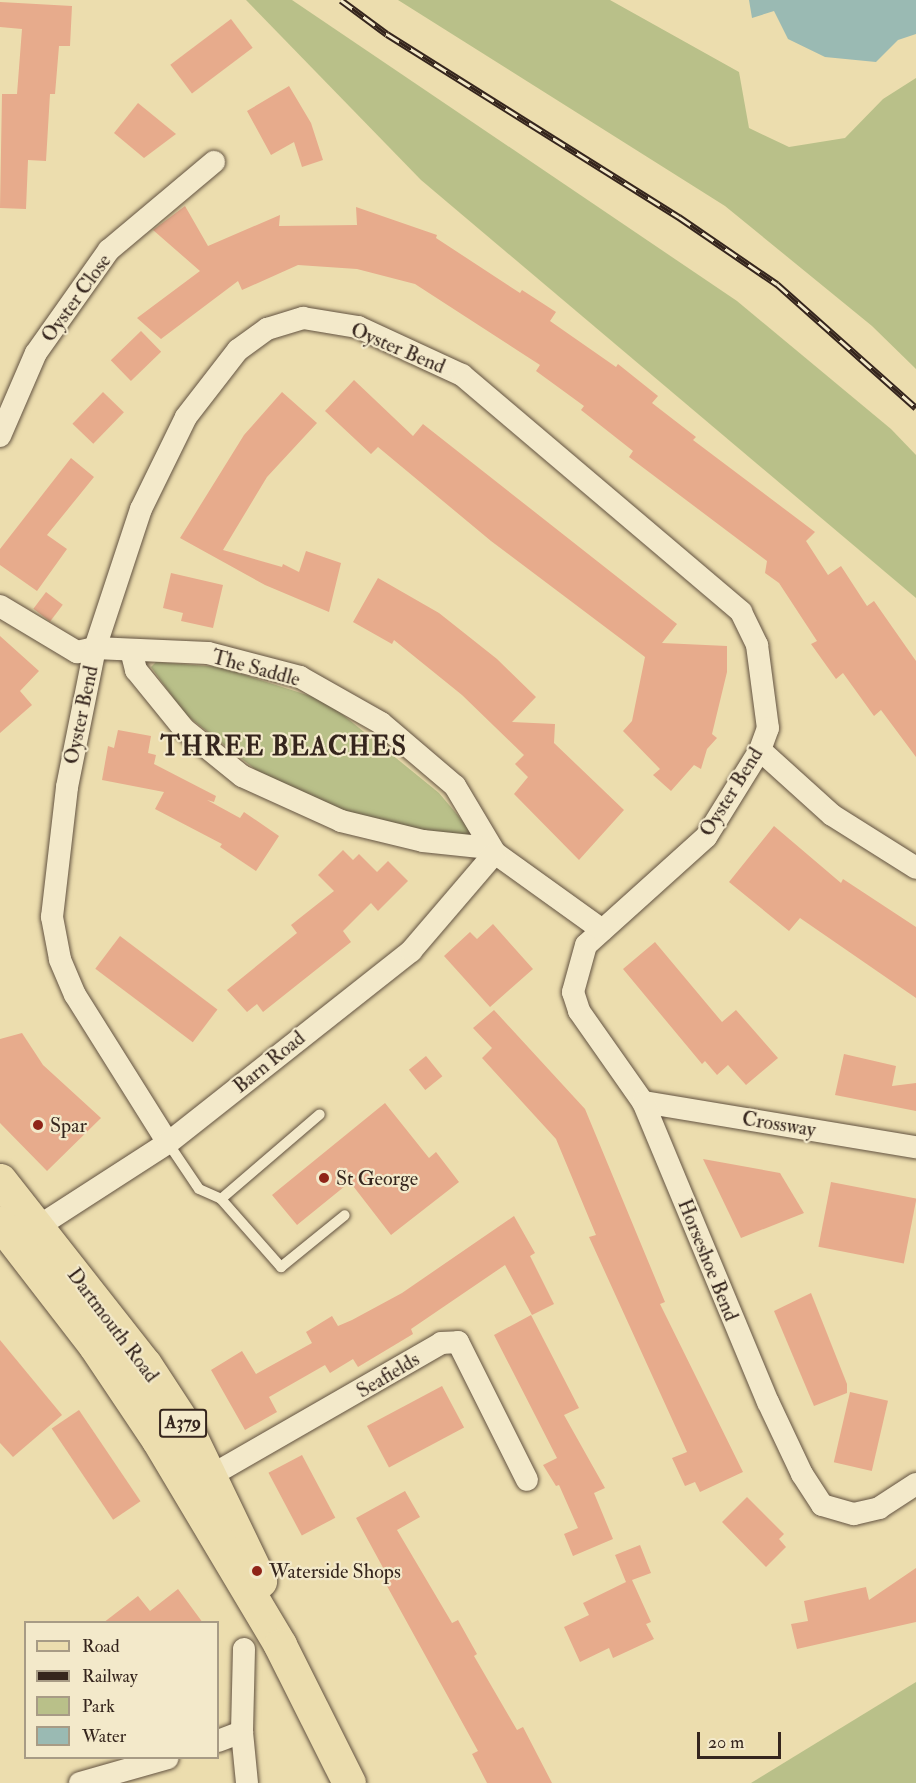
<!DOCTYPE html>
<html>
<head>
<meta charset="utf-8">
<style>
  body { margin:0 }
  #map { position:relative; width:916px; height:1783px; overflow:hidden; background:#ecddae; font-family:"IM FELL Double Pica",serif }
  div>[style] { position:absolute }
  .green>* { inset:0; background:#b9c089 }
  .water>* { inset:0; background:#9abab3 }
  .building>* { inset:0; background:#e7ab8c; transform-origin:0 0 }
  .roads { filter:drop-shadow(0 0 2px #635341) drop-shadow(0 0 2px #635341) }
  .service>* { height:10px; margin:-5px; padding:0 5px; transform-origin:5px; border-radius:5px; background:#f3e9ca }
  .minor>* { height:22px; margin:-11px; padding:0 11px; transform-origin:11px; border-radius:11px; background:#f3e9ca }
  .primary>* { height:33px; margin:-16.5px; padding:0 16.5px; transform-origin:16.5px; border-radius:16.5px; background:#ecddae }
  .rail>* { height:7px; margin-top:-3.5px; transform-origin:0; background:repeating-linear-gradient(90deg,#f3e9ca 0 14px,#35251d 0 28px); box-sizing:border-box; border-block:2px solid #35251d }
  .dots>* { width:16px; height:16px; translate:-50% -50%; box-sizing:border-box; border:3px solid #f3e9ca; border-radius:50% }
  span { translate:-50% -50%; white-space:nowrap; text-align:center; line-height:1.15; -webkit-text-stroke:4.5px #f3e9ca; paint-order:stroke }
  .shield-label span { padding:2px 4px; background:#f3e9ca; border:2px solid; border-radius:4px; -webkit-text-stroke-width:0 }
  .shield-label { font-size:18px; color:#35251d; font-weight:700 }
  .street-label { font-size:20px; color:#35251d }
  .poi-label { font-size:20px; color:#35251d }
  .left { translate:0 -50%; text-align:left }
  .district-label { font-size:26px; color:#35251d; font-weight:700; letter-spacing:1.5px }
  .legend { position:absolute; left:24px; top:1621px; width:195px; height:138px; box-sizing:border-box; background:#f3e9ca; border:2px solid #a79b85; margin:0; padding:8px 10px; list-style:none; font-size:18px; color:#35251d }
  .legend li { display:flex; align-items:center; gap:12px; height:30px }
  .legend b { width:30px; border:2px solid #a79b85 }
  .scale { position:absolute; left:697px; top:1732px; width:84px; height:27px; box-sizing:border-box; border:3px solid #35251d; border-top:0; padding-left:8px; font-size:18px; line-height:21px; white-space:nowrap; color:#35251d; -webkit-text-stroke:4px #f3e9ca; paint-order:stroke }
</style>
</head>
<body>
<div id="map">
  <div class="green">
    <div style="clip-path:polygon(246px 0,292px 0,737px 301px,891px 429px,916px 455px,916px 598px,421px 180px)"></div>
    <div style="clip-path:polygon(398px 0,610px 0,739px 72px,749px 128px,789px 147px,845px 138px,883px 99px,916px 78px,916px 369px,872px 326px,725px 206px)"></div>
    <div style="clip-path:polygon(156px 662px,220px 667px,326px 701px,439px 793px,471px 831px,469px 835px,463px 839px,357px 818px,256px 770px,185px 714px,151px 667px)"></div>
    <div style="clip-path:polygon(916px 1682px,916px 1783px,751px 1783px)"></div>
  </div>
  <div class="water">
    <div style="clip-path:polygon(749px 0,916px 0,916px 34px,898px 40px,876px 62px,825px 57px,788px 39px,774px 11px,752px 18px)"></div>
  </div>
  <div class="building">
    <div style="clip-path:polygon(0 2px,72px 6px,70px 46px,59px 46px,55px 94px,50px 94px,46px 161px,28px 160px,26px 209px,0 208px,2px 94px,17px 94px,22px 29px,0 27px)"></div>
    <div style="left:231px;top:19px;width:36px;height:76px;rotate:53deg"></div>
    <div style="clip-path:polygon(289px 86px,311px 123px,323px 160px,302px 167px,294px 142px,271px 155px,247px 111px)"></div>
    <div style="clip-path:polygon(138px 103px,176px 134px,144px 158px,114px 133px)"></div>
    <div style="clip-path:polygon(185px 206px,208px 246px,280px 215px,279px 226px,357px 225px,356px 207px,437px 235px,436px 238px,520px 293px,522px 290px,556px 312px,550px 321px,616px 367px,618px 364px,658px 396px,652px 403px,696px 437px,693px 440px,815px 532px,806px 541px,828px 575px,841px 566px,867px 606px,874px 601px,916px 661px,916px 757px,881px 710px,874px 716px,843px 673px,836px 679px,811px 644px,817px 641px,779px 583px,765px 573px,767px 561px,629px 457px,633px 451px,581px 410px,584px 406px,536px 371px,540px 365px,415px 284px,357px 269px,298px 265px,242px 290px,238px 281px,161px 339px,137px 318px,200px 271px,153px 230px)"></div>
    <div style="left:141px;top:331px;width:29px;height:42px;rotate:46deg"></div>
    <div style="clip-path:polygon(354px 380px,413px 436px,423px 424px,677px 624px,662px 643px,727px 646px,727px 672px,712px 734px,717px 738px,707px 749px,701px 769px,694px 765px,671px 791px,653px 775px,660px 769px,623px 731px,632px 721px,645px 657px,491px 541px,378px 447px,371px 454px,325px 411px)"></div>
    <div style="left:103px;top:392px;width:29px;height:44px;rotate:44deg"></div>
    <div style="clip-path:polygon(282px 392px,317px 423px,267px 477px,223px 550px,282px 567px,283px 564px,299px 572px,306px 551px,341px 563px,329px 612px,265px 585px,180px 538px,244px 435px)"></div>
    <div style="clip-path:polygon(71px 458px,94px 477px,47px 535px,67px 549px,37px 591px,0 565px,0 549px)"></div>
    <div style="clip-path:polygon(171px 573px,223px 585px,213px 628px,181px 621px,183px 613px,163px 608px)"></div>
    <div style="clip-path:polygon(378px 578px,439px 613px,497px 659px,536px 697px,512px 722px,555px 724px,554px 743px,624px 810px,579px 860px,514px 794px,528px 777px,515px 764px,524px 755px,462px 695px,394px 640px,392px 644px,353px 622px)"></div>
    <div style="left:46px;top:592px;width:21px;height:21px;rotate:37deg"></div>
    <div style="clip-path:polygon(0 636px,39px 671px,20px 691px,32px 705px,0 733px)"></div>
    <div style="clip-path:polygon(118px 730px,151px 736px,148px 753px,156px 755px,154px 764px,216px 796px,214px 802px,207px 800px,240px 818px,244px 812px,279px 836px,256px 871px,220px 847px,222px 844px,155px 809px,164px 792px,102px 780px,108px 746px,114px 748px)"></div>
    <div style="clip-path:polygon(774px 826px,841px 883px,843px 879px,916px 927px,916px 998px,800px 918px,789px 931px,729px 882px)"></div>
    <div style="clip-path:polygon(343px 850px,353px 860px,359px 854px,377px 872px,388px 861px,408px 881px,378px 911px,371px 903px,343px 931px,351px 942px,263px 1012px,257px 1004px,247px 1012px,227px 990px,297px 933px,291px 925px,334px 891px,318px 875px)"></div>
    <div style="clip-path:polygon(493px 924px,533px 969px,490px 1007px,444px 956px,470px 932px,477px 939px)"></div>
    <div style="left:120px;top:936px;width:122px;height:41px;rotate:37deg"></div>
    <div style="clip-path:polygon(655px 942px,722px 1022px,736px 1010px,778px 1058px,746px 1085px,728px 1065px,717px 1075px,705px 1061px,702px 1064px,623px 969px)"></div>
    <div style="clip-path:polygon(494px 1010px,585px 1109px,665px 1302px,660px 1304px,743px 1472px,700px 1492px,695px 1482px,685px 1486px,672px 1458px,687px 1452px,589px 1237px,596px 1235px,556px 1139px,482px 1058px,492px 1048px,473px 1028px)"></div>
    <div style="clip-path:polygon(22px 1033px,43px 1065px,101px 1118px,47px 1171px,0 1123px,0 1039px)"></div>
    <div style="clip-path:polygon(844px 1054px,896px 1066px,892px 1086px,916px 1083px,916px 1111px,835px 1095px)"></div>
    <div style="left:426px;top:1056px;width:26px;height:22px;rotate:51deg"></div>
    <div style="clip-path:polygon(385px 1103px,429px 1158px,436px 1152px,459px 1182px,391px 1235px,350px 1182px,297px 1225px,272px 1195px)"></div>
    <div style="clip-path:polygon(703px 1159px,780px 1173px,804px 1213px,741px 1238px)"></div>
    <div style="left:831px;top:1182px;width:87px;height:66px;rotate:11deg"></div>
    <div style="clip-path:polygon(514px 1216px,535px 1253px,530px 1256px,554px 1304px,532px 1315px,505px 1265px,411px 1329px,413px 1334px,358px 1367px,353px 1359px,330px 1373px,325px 1365px,269px 1397px,277px 1412px,245px 1430px,211px 1370px,242px 1351px,256px 1374px,312px 1343px,306px 1332px,332px 1316px,338px 1326px,352px 1320px,402px 1293px)"></div>
    <div style="clip-path:polygon(811px 1293px,847px 1384px,847px 1393px,814px 1406px,774px 1311px)"></div>
    <div style="clip-path:polygon(531px 1315px,579px 1408px,564px 1415px,605px 1488px,594px 1493px,613px 1539px,573px 1556px,564px 1534px,578px 1528px,559px 1485px,556px 1486px,543px 1465px,557px 1458px,494px 1335px)"></div>
    <div style="clip-path:polygon(0 1340px,62px 1415px,13px 1457px,0 1443px)"></div>
    <div style="left:442px;top:1386px;width:47px;height:85px;rotate:62deg"></div>
    <div style="left:850px;top:1392px;width:39px;height:72px;rotate:13deg"></div>
    <div style="left:79px;top:1410px;width:110px;height:33px;rotate:56deg"></div>
    <div style="left:302px;top:1455px;width:71px;height:38px;rotate:62deg"></div>
    <div style="clip-path:polygon(405px 1491px,420px 1517px,397px 1530px,452px 1623px,458px 1620px,477px 1654px,474px 1656px,517px 1730px,523px 1727px,552px 1783px,487px 1783px,472px 1754px,478px 1751px,382px 1577px,387px 1575px,356px 1518px)"></div>
    <div style="clip-path:polygon(747px 1497px,784px 1534px,779px 1539px,786px 1547px,766px 1567px,722px 1522px)"></div>
    <div style="clip-path:polygon(640px 1545px,651px 1573px,632px 1580px,651px 1622px,646px 1624px,654px 1639px,613px 1658px,609px 1648px,580px 1662px,564px 1627px,589px 1615px,583px 1603px,626px 1582px,615px 1555px)"></div>
    <div style="clip-path:polygon(916px 1568px,916px 1622px,797px 1649px,791px 1624px,808px 1621px,804px 1601px,866px 1587px,869px 1600px)"></div>
    <div style="clip-path:polygon(178px 1589px,203px 1623px,103px 1623px,138px 1596px,150px 1611px)"></div>
  </div>
  <div class="roads">
    <div class="service">
      <div style="left:168px;top:1143px;width:55px;rotate:56deg"></div>
      <div style="left:199px;top:1189px;width:24px;rotate:24deg"></div>
      <div style="left:221px;top:1199px;width:91px;rotate:48.6deg"></div>
      <div style="left:281px;top:1267px;width:82px;rotate:-39.1deg"></div>
      <div style="left:221px;top:1199px;width:130px;rotate:-40.6deg"></div>
    </div>
    <div class="minor">
      <div style="left:0;top:436px;width:90px;rotate:-66.6deg"></div>
      <div style="left:36px;top:353px;width:126px;rotate:-54.7deg"></div>
      <div style="left:109px;top:250px;width:137px;rotate:-40deg"></div>
      <div style="left:0;top:606px;width:90px;rotate:30.9deg"></div>
      <div style="left:77px;top:652px;width:18px;rotate:-13deg"></div>
      <div style="left:95px;top:648px;width:113px;rotate:2.5deg"></div>
      <div style="left:208px;top:653px;width:95px;rotate:14.6deg"></div>
      <div style="left:300px;top:677px;width:93px;rotate:29.6deg"></div>
      <div style="left:381px;top:723px;width:97px;rotate:40.4deg"></div>
      <div style="left:455px;top:786px;width:78px;rotate:59.2deg"></div>
      <div style="left:495px;top:853px;width:132px;rotate:35.7deg"></div>
      <div style="left:131px;top:650px;width:21px;rotate:76deg"></div>
      <div style="left:136px;top:670px;width:76px;rotate:50.9deg"></div>
      <div style="left:184px;top:729px;width:75px;rotate:39deg"></div>
      <div style="left:242px;top:776px;width:109px;rotate:24.4deg"></div>
      <div style="left:341px;top:821px;width:84px;rotate:13.7deg"></div>
      <div style="left:423px;top:841px;width:67px;rotate:6deg"></div>
      <div style="left:760px;top:750px;width:97px;rotate:42.1deg"></div>
      <div style="left:832px;top:815px;width:99px;rotate:32.2deg"></div>
      <div style="left:643px;top:1102px;width:277px;rotate:9.4deg"></div>
      <div style="left:168px;top:1143px;width:175px;rotate:-122.1deg"></div>
      <div style="left:75px;top:995px;width:39px;rotate:-113deg"></div>
      <div style="left:60px;top:959px;width:43px;rotate:-100.8deg"></div>
      <div style="left:52px;top:917px;width:131px;rotate:-83.4deg"></div>
      <div style="left:67px;top:787px;width:142px;rotate:-78.6deg"></div>
      <div style="left:95px;top:648px;width:146px;rotate:-71.7deg"></div>
      <div style="left:141px;top:509px;width:102px;rotate:-63.9deg"></div>
      <div style="left:186px;top:417px;width:85px;rotate:-52.2deg"></div>
      <div style="left:238px;top:350px;width:36px;rotate:-36deg"></div>
      <div style="left:267px;top:329px;width:38px;rotate:-17deg"></div>
      <div style="left:303px;top:318px;width:56px;rotate:9.3deg"></div>
      <div style="left:358px;top:327px;width:115px;rotate:24.8deg"></div>
      <div style="left:462px;top:375px;width:366px;rotate:40.3deg"></div>
      <div style="left:741px;top:612px;width:37px;rotate:64deg"></div>
      <div style="left:757px;top:645px;width:84px;rotate:82.5deg"></div>
      <div style="left:768px;top:728px;width:23px;rotate:110deg"></div>
      <div style="left:760px;top:750px;width:102px;rotate:121.8deg"></div>
      <div style="left:706px;top:837px;width:161px;rotate:138deg"></div>
      <div style="left:586px;top:945px;width:49px;rotate:105.5deg"></div>
      <div style="left:573px;top:992px;width:20px;rotate:72deg"></div>
      <div style="left:579px;top:1011px;width:111px;rotate:54.9deg"></div>
      <div style="left:643px;top:1102px;width:325px;rotate:67.4deg"></div>
      <div style="left:768px;top:1402px;width:80px;rotate:64.7deg"></div>
      <div style="left:802px;top:1474px;width:37px;rotate:57deg"></div>
      <div style="left:822px;top:1505px;width:33px;rotate:16deg"></div>
      <div style="left:854px;top:1514px;width:26px;rotate:-13deg"></div>
      <div style="left:879px;top:1508px;width:44px;rotate:-33deg"></div>
      <div style="left:28px;top:1238px;width:16px;rotate:-47deg"></div>
      <div style="left:39px;top:1226px;width:153px;rotate:-32.8deg"></div>
      <div style="left:168px;top:1143px;width:310px;rotate:-38.3deg"></div>
      <div style="left:411px;top:951px;width:129px;rotate:-49.4deg"></div>
      <div style="left:198px;top:1483px;width:280px;rotate:-29.9deg"></div>
      <div style="left:441px;top:1343px;width:17px;rotate:-3deg"></div>
      <div style="left:458px;top:1342px;width:154px;rotate:63.4deg"></div>
      <div style="left:244px;top:1649px;width:83px;rotate:91.4deg"></div>
      <div style="left:242px;top:1732px;width:51px;rotate:84.4deg"></div>
      <div style="left:218px;top:1741px;width:26px;rotate:-21deg"></div>
      <div style="left:80px;top:1783px;width:91px;rotate:-15.9deg"></div>
    </div>
    <div class="primary">
      <div style="left:0;top:1180px;width:234px;rotate:51.8deg"></div>
      <div style="left:145px;top:1364px;width:75px;rotate:56.9deg"></div>
      <div style="left:186px;top:1427px;width:171px;rotate:64.3deg"></div>
      <div style="left:0;top:1223px;width:155px;rotate:52.3deg"></div>
      <div style="left:95px;top:1346px;width:113px;rotate:56.2deg"></div>
      <div style="left:158px;top:1440px;width:239px;rotate:59.2deg"></div>
      <div style="left:280px;top:1645px;width:154px;rotate:63.4deg"></div>
    </div>
  </div>
  <div class="rail">
    <div style="left:341px;top:0;width:57px;rotate:36.5deg"></div>
    <div style="left:387px;top:34px;width:345px;rotate:32.1deg"></div>
    <div style="left:679px;top:217px;width:119px;rotate:34.4deg"></div>
    <div style="left:777px;top:284px;width:186px;rotate:41.7deg"></div>
  </div>
  <div class="dots">
    <div style="left:38px;top:1125px;background:#8f2418"></div>
    <div style="left:324px;top:1178px;background:#8f2418"></div>
    <div style="left:257px;top:1571px;background:#8f2418"></div>
  </div>
  <div class="shield-label">
    <span style="left:183px;top:1423px">A379</span>
  </div>
  <div class="street-label">
    <span style="left:76px;top:298px;rotate:-54deg">Oyster Close</span>
    <span style="left:398px;top:348px;rotate:23deg">Oyster Bend</span>
    <span style="left:256px;top:668px;rotate:15deg">The Saddle</span>
    <span style="left:81px;top:715px;rotate:-78deg">Oyster Bend</span>
    <span style="left:731px;top:792px;rotate:-58deg">Oyster Bend</span>
    <span style="left:269px;top:1062px;rotate:-39deg">Barn Road</span>
    <span style="left:779px;top:1124px;rotate:9deg">Crossway</span>
    <span style="left:708px;top:1260px;rotate:68deg">Horseshoe Bend</span>
    <span style="left:113px;top:1325px;rotate:53deg">Dartmouth Road</span>
    <span style="left:388px;top:1375px;rotate:-31deg">Seafields</span>
  </div>
  <div class="poi-label">
    <span class="left" style="left:50px;top:1125px">Spar</span>
    <span class="left" style="left:336px;top:1178px">St George</span>
    <span class="left" style="left:269px;top:1571px">Waterside Shops</span>
  </div>
  <div class="district-label">
    <span style="left:284px;top:748px">THREE BEACHES</span>
  </div>
  <ul class="legend">
  <li><b style="height:8px;background:#ecddae"></b>Road</li>
  <li><b style="height:8px;background:#35251d"></b>Railway</li>
  <li><b style="height:16px;background:#b9c089"></b>Park</li>
  <li><b style="height:16px;background:#9abab3"></b>Water</li>
  </ul>
  <div class="scale">20 m</div>
</div>
</body>
</html>
